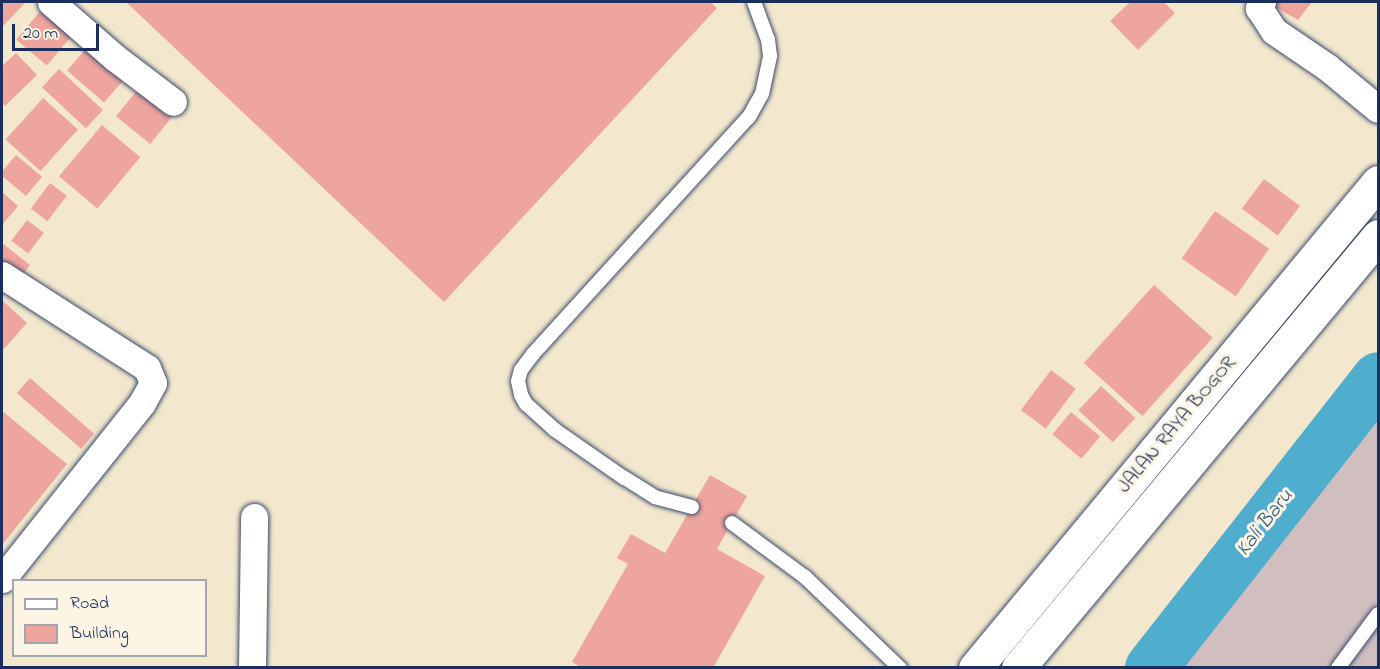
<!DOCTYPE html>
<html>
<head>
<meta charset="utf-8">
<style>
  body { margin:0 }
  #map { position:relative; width:1380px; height:669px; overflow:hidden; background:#f3e8cd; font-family:"Indie Flower",sans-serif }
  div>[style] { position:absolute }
  .industrial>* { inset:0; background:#d1bfbf }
  .river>* { height:52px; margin:-26px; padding:0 26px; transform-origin:26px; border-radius:26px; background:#4fadce }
  .building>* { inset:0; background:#eea59d; transform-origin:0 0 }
  .roads { filter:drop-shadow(0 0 2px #3b4b6f) drop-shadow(0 0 2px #3b4b6f) }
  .service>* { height:14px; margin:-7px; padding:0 7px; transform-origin:7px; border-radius:7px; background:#fff }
  .minor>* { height:27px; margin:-13.5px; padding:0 13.5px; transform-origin:13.5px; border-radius:13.5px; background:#fff }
  .trunk>* { height:33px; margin:-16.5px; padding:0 16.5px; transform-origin:16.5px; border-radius:16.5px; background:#fff }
  span { translate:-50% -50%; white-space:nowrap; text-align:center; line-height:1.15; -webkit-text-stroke:6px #fcf5e5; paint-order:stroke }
  .street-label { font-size:20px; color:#1b2f5e }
  .water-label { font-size:21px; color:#2d5b85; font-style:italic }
  .frame { position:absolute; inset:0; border:3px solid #1b2f5e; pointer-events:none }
  .legend { position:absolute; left:12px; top:579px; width:195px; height:78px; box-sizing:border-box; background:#fcf5e5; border:2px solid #a2a6af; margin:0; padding:8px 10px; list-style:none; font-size:18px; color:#1b2f5e }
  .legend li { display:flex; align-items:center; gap:12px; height:30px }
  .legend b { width:30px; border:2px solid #a2a6af }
  .scale { position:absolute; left:12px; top:24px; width:87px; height:27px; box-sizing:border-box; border:3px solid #1b2f5e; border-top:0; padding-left:8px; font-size:18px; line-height:21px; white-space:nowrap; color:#1b2f5e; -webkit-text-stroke:4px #fcf5e5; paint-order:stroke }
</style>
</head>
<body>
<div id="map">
  <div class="industrial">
    <div style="clip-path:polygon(1378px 365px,1378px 667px,1131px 667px)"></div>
  </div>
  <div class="river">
    <div style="left:1151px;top:668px;width:368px;rotate:-51.9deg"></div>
  </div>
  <div class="building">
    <div style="clip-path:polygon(2px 2px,26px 2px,2px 27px)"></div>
    <div style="clip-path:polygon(126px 2px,710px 2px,717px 8px,444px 302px)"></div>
    <div style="clip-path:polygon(1130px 2px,1164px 2px,1175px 13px,1138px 50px,1110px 21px)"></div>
    <div style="clip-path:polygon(1267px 2px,1312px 2px,1298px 20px)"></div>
    <div style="left:47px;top:3px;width:40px;height:48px;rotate:40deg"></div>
    <div style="left:90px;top:44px;width:49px;height:35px;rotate:41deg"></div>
    <div style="clip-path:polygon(16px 53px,37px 75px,5px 106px,2px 103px,2px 66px)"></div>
    <div style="left:59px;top:69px;width:60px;height:25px;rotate:43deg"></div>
    <div style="left:138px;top:89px;width:44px;height:35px;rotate:39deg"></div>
    <div style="left:43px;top:98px;width:47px;height:56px;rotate:42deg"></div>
    <div style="left:102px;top:125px;width:50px;height:67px;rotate:40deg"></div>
    <div style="left:16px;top:155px;width:34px;height:25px;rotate:40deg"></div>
    <div style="left:1264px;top:179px;width:45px;height:37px;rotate:37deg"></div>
    <div style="left:50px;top:183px;width:21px;height:32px;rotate:37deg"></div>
    <div style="clip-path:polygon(2px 192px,18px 206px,2px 225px)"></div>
    <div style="left:1215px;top:211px;width:66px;height:58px;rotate:35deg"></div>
    <div style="left:27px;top:220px;width:21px;height:26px;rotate:37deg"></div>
    <div style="clip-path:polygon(2px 243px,30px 265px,16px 283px,2px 272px)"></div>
    <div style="left:1154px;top:285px;width:79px;height:105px;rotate:42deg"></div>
    <div style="clip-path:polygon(2px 300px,27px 323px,2px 351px)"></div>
    <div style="left:1051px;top:370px;width:31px;height:50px;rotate:37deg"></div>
    <div style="left:30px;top:378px;width:85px;height:20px;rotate:41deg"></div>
    <div style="left:1101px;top:386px;width:47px;height:33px;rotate:43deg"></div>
    <div style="clip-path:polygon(2px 411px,67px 464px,2px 545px)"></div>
    <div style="left:1071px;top:412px;width:38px;height:29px;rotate:40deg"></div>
    <div style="clip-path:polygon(710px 475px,747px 496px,717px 549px,765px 576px,713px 668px,582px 668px,572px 662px,628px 564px,617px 558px,631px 534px,665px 553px)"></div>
  </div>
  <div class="roads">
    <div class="service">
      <div style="left:692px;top:507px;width:38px;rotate:-165deg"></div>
      <div style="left:655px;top:497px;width:36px;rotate:-148deg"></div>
      <div style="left:624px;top:478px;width:84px;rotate:-145.2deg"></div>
      <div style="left:555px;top:430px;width:39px;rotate:-138deg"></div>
      <div style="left:526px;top:404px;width:10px;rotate:-119deg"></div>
      <div style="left:521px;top:395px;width:14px;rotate:-102deg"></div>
      <div style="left:518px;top:381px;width:11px;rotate:-75deg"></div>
      <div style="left:521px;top:370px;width:20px;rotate:-53deg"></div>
      <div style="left:533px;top:354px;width:321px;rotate:-47.7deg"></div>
      <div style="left:749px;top:117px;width:26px;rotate:-61deg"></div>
      <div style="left:762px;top:94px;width:39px;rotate:-78deg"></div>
      <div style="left:770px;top:56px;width:16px;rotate:-97deg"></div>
      <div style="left:768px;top:40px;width:40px;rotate:-110.2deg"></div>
      <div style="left:732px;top:523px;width:91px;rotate:36.5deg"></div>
      <div style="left:805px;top:577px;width:132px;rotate:43.8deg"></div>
      <div style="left:1338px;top:668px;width:67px;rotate:-53.5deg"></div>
    </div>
    <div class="minor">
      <div style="left:51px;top:2px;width:84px;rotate:41.1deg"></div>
      <div style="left:114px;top:57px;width:74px;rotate:37.3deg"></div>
      <div style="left:1262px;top:2px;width:7px;rotate:117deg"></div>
      <div style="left:1259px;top:8px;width:27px;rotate:57deg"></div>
      <div style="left:1274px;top:31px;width:64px;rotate:34.2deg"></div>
      <div style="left:1327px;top:67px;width:66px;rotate:39.5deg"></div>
      <div style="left:2px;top:275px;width:172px;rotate:32.7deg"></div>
      <div style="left:147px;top:368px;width:16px;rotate:68deg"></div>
      <div style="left:153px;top:383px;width:23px;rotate:119deg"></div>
      <div style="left:142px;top:403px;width:225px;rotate:128.5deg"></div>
      <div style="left:252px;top:668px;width:151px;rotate:-89.2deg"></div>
    </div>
    <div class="trunk">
      <div style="left:975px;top:668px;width:631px;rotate:-50.33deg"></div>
      <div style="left:1018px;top:668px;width:562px;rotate:-50.19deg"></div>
    </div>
  </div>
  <div class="street-label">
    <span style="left:1177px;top:425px;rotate:-50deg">JALAN RAYA BOGOR</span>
  </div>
  <div class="water-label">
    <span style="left:1265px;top:523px;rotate:-52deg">Kali Baru</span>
  </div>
  <div class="frame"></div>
  <ul class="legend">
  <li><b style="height:8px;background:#fff"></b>Road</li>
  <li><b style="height:16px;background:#eea59d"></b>Building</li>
  </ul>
  <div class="scale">20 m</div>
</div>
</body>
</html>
